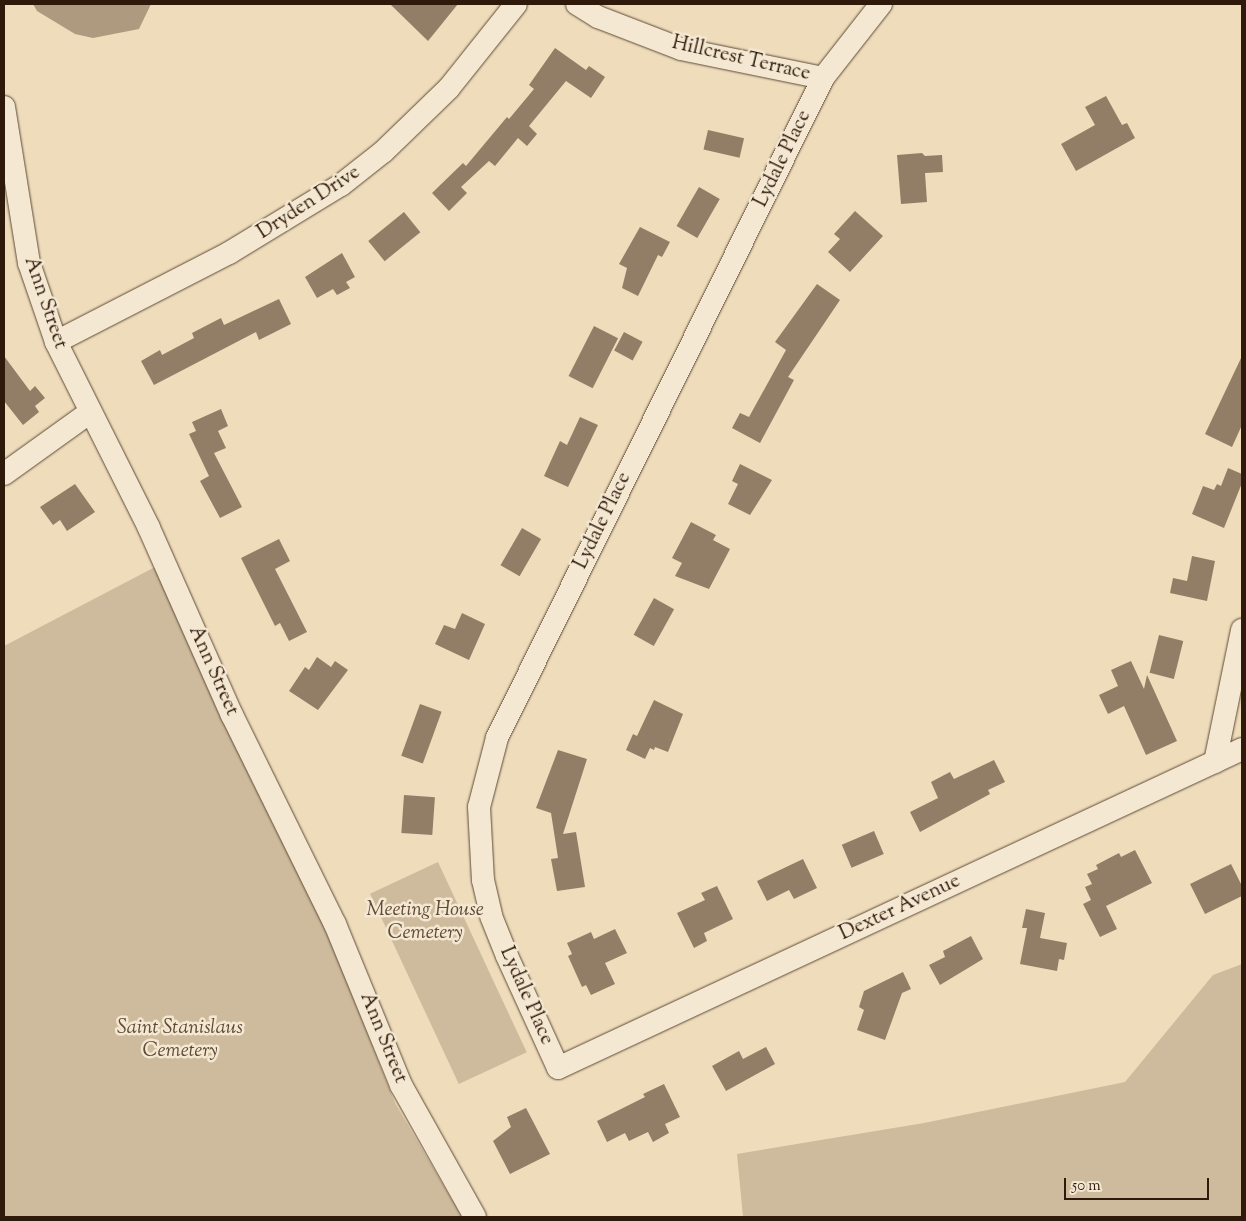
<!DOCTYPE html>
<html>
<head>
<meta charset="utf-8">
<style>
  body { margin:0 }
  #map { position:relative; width:1246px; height:1221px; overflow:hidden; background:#eedcbb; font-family:"Sorts Mill Goudy",serif }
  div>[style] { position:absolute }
  .green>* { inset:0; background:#cebb9d; transform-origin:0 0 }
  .water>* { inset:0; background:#ad9a7f }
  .building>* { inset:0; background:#927e66; transform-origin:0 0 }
  .roads { filter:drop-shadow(0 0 1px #5f4a36) drop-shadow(0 0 1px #5f4a36) }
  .minor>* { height:22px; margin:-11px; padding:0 11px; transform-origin:11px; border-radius:11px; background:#f4e8d3 }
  span { translate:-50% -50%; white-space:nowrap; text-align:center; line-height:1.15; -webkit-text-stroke:5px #f4e8d3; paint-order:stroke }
  .street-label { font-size:20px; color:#2f190a }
  .park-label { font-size:20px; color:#5f4a36; font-style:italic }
  .frame { position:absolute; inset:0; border:5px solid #2f190a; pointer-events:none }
  .scale { position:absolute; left:1064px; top:1178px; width:145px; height:22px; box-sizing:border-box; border:2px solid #2f190a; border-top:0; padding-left:6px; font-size:15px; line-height:18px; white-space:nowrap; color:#2f190a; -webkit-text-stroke:4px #f4e8d3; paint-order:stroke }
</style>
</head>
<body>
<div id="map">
  <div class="green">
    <div style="clip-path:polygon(155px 567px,316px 903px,395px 1103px,462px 1217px,4px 1217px,4px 646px)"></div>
    <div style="left:438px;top:862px;width:210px;height:75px;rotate:65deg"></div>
    <div style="clip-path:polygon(1242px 964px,1242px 1217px,743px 1217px,737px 1154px,924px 1123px,1125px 1082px,1213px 975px)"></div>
  </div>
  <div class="water">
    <div style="clip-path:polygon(33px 4px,151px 4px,139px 29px,93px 38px,75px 34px,37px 11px)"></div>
  </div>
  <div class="building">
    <div style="clip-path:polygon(390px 4px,458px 4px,428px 41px)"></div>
    <div style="clip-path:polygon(555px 48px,586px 70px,589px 66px,605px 77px,591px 98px,566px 81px,529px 126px,537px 134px,527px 146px,518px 138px,495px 166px,489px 161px,461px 187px,467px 193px,449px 211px,432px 193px,463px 163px,466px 166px,507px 117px,509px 119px,534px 89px,529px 85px)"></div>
    <div style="clip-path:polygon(1106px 96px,1122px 125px,1127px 123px,1135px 138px,1076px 171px,1061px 144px,1095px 125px,1085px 107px)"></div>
    <div style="left:708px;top:130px;width:37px;height:20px;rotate:13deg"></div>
    <div style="clip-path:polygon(922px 153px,925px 156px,942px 155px,943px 172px,925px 173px,927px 202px,901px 204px,897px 155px)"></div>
    <div style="left:699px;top:187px;width:24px;height:45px;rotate:30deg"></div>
    <div style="clip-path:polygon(855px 211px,883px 236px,850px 272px,828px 252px,840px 239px,834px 234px)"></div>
    <div style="left:404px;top:212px;width:26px;height:46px;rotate:51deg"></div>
    <div style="clip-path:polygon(640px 227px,670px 242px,662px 257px,658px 255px,638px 296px,622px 288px,627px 268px,619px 264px)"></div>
    <div style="clip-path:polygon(342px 253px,355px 277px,346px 282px,350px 288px,337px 295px,333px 289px,317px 298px,305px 277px)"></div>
    <div style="clip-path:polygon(817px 284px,840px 300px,788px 377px,794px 380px,760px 443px,732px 428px,740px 413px,749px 417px,786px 350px,775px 342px)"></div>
    <div style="clip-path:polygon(279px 299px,291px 324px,259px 340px,256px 332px,154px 385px,141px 361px,160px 350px,162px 355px,194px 338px,192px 333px,221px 318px,224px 325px)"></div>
    <div style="left:594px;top:326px;width:27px;height:56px;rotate:27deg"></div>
    <div style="left:624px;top:332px;width:21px;height:21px;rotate:28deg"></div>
    <div style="clip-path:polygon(4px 356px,30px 391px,35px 386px,45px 398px,35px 406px,39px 412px,23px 425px,4px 401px)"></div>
    <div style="clip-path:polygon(1242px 356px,1242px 425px,1232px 447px,1205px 434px)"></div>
    <div style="clip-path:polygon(221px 409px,228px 426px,218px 431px,226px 448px,214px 453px,242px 507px,220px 518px,200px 481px,209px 476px,189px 434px,196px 431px,192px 422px)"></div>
    <div style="clip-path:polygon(580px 417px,598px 425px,568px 487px,544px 476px,560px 441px,567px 445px)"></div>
    <div style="clip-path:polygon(740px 464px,772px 480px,750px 515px,728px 504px,738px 484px,732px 481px)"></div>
    <div style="clip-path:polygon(1228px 468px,1242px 474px,1242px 483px,1224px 528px,1192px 514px,1203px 486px,1214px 490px,1217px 484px,1221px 486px)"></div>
    <div style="clip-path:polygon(75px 484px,95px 512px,67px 531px,60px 520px,53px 525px,40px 507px)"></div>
    <div style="clip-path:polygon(691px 522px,716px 535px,713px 540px,730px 549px,709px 589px,675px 576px,682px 563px,672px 558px)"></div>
    <div style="left:522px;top:528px;width:22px;height:43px;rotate:30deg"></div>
    <div style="clip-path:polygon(279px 539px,290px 561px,275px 569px,307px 632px,289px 641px,280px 623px,275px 626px,241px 558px)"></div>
    <div style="clip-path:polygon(1192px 556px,1215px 561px,1207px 601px,1170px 593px,1173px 578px,1187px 581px)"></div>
    <div style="left:654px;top:598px;width:23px;height:42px;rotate:29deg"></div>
    <div style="clip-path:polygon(462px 613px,485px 624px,469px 660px,435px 644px,444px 625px,455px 629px)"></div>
    <div style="left:1159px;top:635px;width:25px;height:39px;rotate:14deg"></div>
    <div style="clip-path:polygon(317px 657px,331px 667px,335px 661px,348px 670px,318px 710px,289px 691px,305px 667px,309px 670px)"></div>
    <div style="clip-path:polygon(1131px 661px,1144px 689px,1147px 675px,1177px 741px,1146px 755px,1124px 706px,1108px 714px,1099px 695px,1118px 686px,1111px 670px)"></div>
    <div style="clip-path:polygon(654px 700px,683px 714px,668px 752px,655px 747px,654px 750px,650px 748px,645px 759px,626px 750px,633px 734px,637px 736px)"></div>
    <div style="left:420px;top:704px;width:23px;height:55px;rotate:20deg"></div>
    <div style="clip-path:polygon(558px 750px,587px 759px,563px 834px,576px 832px,585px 887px,557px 891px,551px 859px,558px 858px,551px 813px,536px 808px)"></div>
    <div style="clip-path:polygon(994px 760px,1005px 782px,988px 790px,990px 794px,920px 832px,910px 812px,938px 798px,931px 782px,950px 772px,954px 779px)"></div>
    <div style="left:404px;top:795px;width:31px;height:38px;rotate:4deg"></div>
    <div style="left:874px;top:831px;width:25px;height:35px;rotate:67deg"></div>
    <div style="clip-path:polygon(1135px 850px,1152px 883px,1106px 906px,1117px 929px,1100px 937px,1083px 904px,1091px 900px,1085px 887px,1092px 884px,1087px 874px,1098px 869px,1096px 865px,1119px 853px,1121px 857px)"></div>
    <div style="clip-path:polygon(803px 859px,817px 888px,794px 899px,789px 890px,767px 901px,757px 881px)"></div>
    <div style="clip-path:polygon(1231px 864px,1242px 886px,1242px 896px,1205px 914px,1190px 884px)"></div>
    <div style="clip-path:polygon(717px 886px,733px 919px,704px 933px,707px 941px,694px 948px,677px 913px,705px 900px,701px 893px)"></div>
    <div style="clip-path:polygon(1026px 909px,1045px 913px,1040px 938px,1067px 943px,1064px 960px,1059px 959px,1057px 971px,1020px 964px,1027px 928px,1022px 928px)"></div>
    <div style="clip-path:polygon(615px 929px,627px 953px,605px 963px,615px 984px,591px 995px,586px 985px,582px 987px,568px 956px,572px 954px,567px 943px,591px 932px,594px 939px)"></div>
    <div style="clip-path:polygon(971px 936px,983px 959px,940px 985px,929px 965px,945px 957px,943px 951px)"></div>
    <div style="clip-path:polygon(903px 972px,911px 989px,902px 993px,885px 1040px,857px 1030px,864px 1010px,859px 1007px,864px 991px)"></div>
    <div style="clip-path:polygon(766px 1047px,775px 1064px,726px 1091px,712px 1066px,739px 1051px,743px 1059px)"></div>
    <div style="clip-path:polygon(664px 1084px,680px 1117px,665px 1124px,669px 1133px,653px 1142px,648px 1132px,629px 1141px,625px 1133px,607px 1142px,597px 1121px,645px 1097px,643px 1094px)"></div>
    <div style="clip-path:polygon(526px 1108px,550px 1154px,510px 1174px,493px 1141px,511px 1127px,507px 1117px)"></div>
  </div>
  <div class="roads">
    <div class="minor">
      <div style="left:577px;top:4px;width:25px;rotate:32deg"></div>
      <div style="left:598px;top:17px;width:89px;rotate:21.1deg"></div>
      <div style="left:681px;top:49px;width:145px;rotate:11.5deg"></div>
      <div style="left:881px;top:4px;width:94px;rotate:128.1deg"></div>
      <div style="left:823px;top:78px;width:736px;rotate:116.29deg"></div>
      <div style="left:497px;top:738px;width:71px;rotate:104.6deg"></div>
      <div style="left:479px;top:807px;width:73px;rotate:86.9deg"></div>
      <div style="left:483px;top:880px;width:37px;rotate:77deg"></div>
      <div style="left:491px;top:916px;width:43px;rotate:68.2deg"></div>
      <div style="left:507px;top:956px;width:123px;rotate:65.5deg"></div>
      <div style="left:558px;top:1068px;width:755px;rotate:-25deg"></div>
      <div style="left:4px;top:107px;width:158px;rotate:80.9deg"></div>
      <div style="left:29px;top:263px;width:83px;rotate:71.1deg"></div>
      <div style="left:56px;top:342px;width:208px;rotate:63.4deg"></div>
      <div style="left:149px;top:528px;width:205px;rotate:66.1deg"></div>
      <div style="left:232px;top:715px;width:233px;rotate:63.8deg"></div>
      <div style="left:335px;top:924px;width:174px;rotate:67.7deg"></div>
      <div style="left:401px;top:1085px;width:151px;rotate:60.7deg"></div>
      <div style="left:56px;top:342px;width:195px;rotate:-27.2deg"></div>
      <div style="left:229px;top:253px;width:131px;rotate:-31.3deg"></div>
      <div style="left:341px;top:185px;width:53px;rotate:-38.2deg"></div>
      <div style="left:383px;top:152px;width:92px;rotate:-44.1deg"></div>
      <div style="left:449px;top:88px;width:107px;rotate:-51.4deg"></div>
      <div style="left:4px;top:474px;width:105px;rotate:-35.7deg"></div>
      <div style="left:1215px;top:762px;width:135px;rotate:-78.4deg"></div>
    </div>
  </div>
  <div class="street-label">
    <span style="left:741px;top:59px;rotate:13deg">Hillcrest Terrace</span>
    <span style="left:783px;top:159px;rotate:-64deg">Lydale Place</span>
    <span style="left:309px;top:203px;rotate:-33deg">Dryden Drive</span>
    <span style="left:45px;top:303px;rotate:71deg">Ann Street</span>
    <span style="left:603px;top:521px;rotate:-64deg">Lydale Place</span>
    <span style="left:213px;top:671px;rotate:66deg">Ann Street</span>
    <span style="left:900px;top:908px;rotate:-25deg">Dexter Avenue</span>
    <span style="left:526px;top:996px;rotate:66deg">Lydale Place</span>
    <span style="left:383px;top:1038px;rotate:68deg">Ann Street</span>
  </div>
  <div class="park-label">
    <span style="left:425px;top:922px">Meeting House<br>Cemetery</span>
    <span style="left:180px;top:1040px">Saint Stanislaus<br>Cemetery</span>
  </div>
  <div class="frame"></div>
  <div class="scale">50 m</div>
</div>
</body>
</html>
